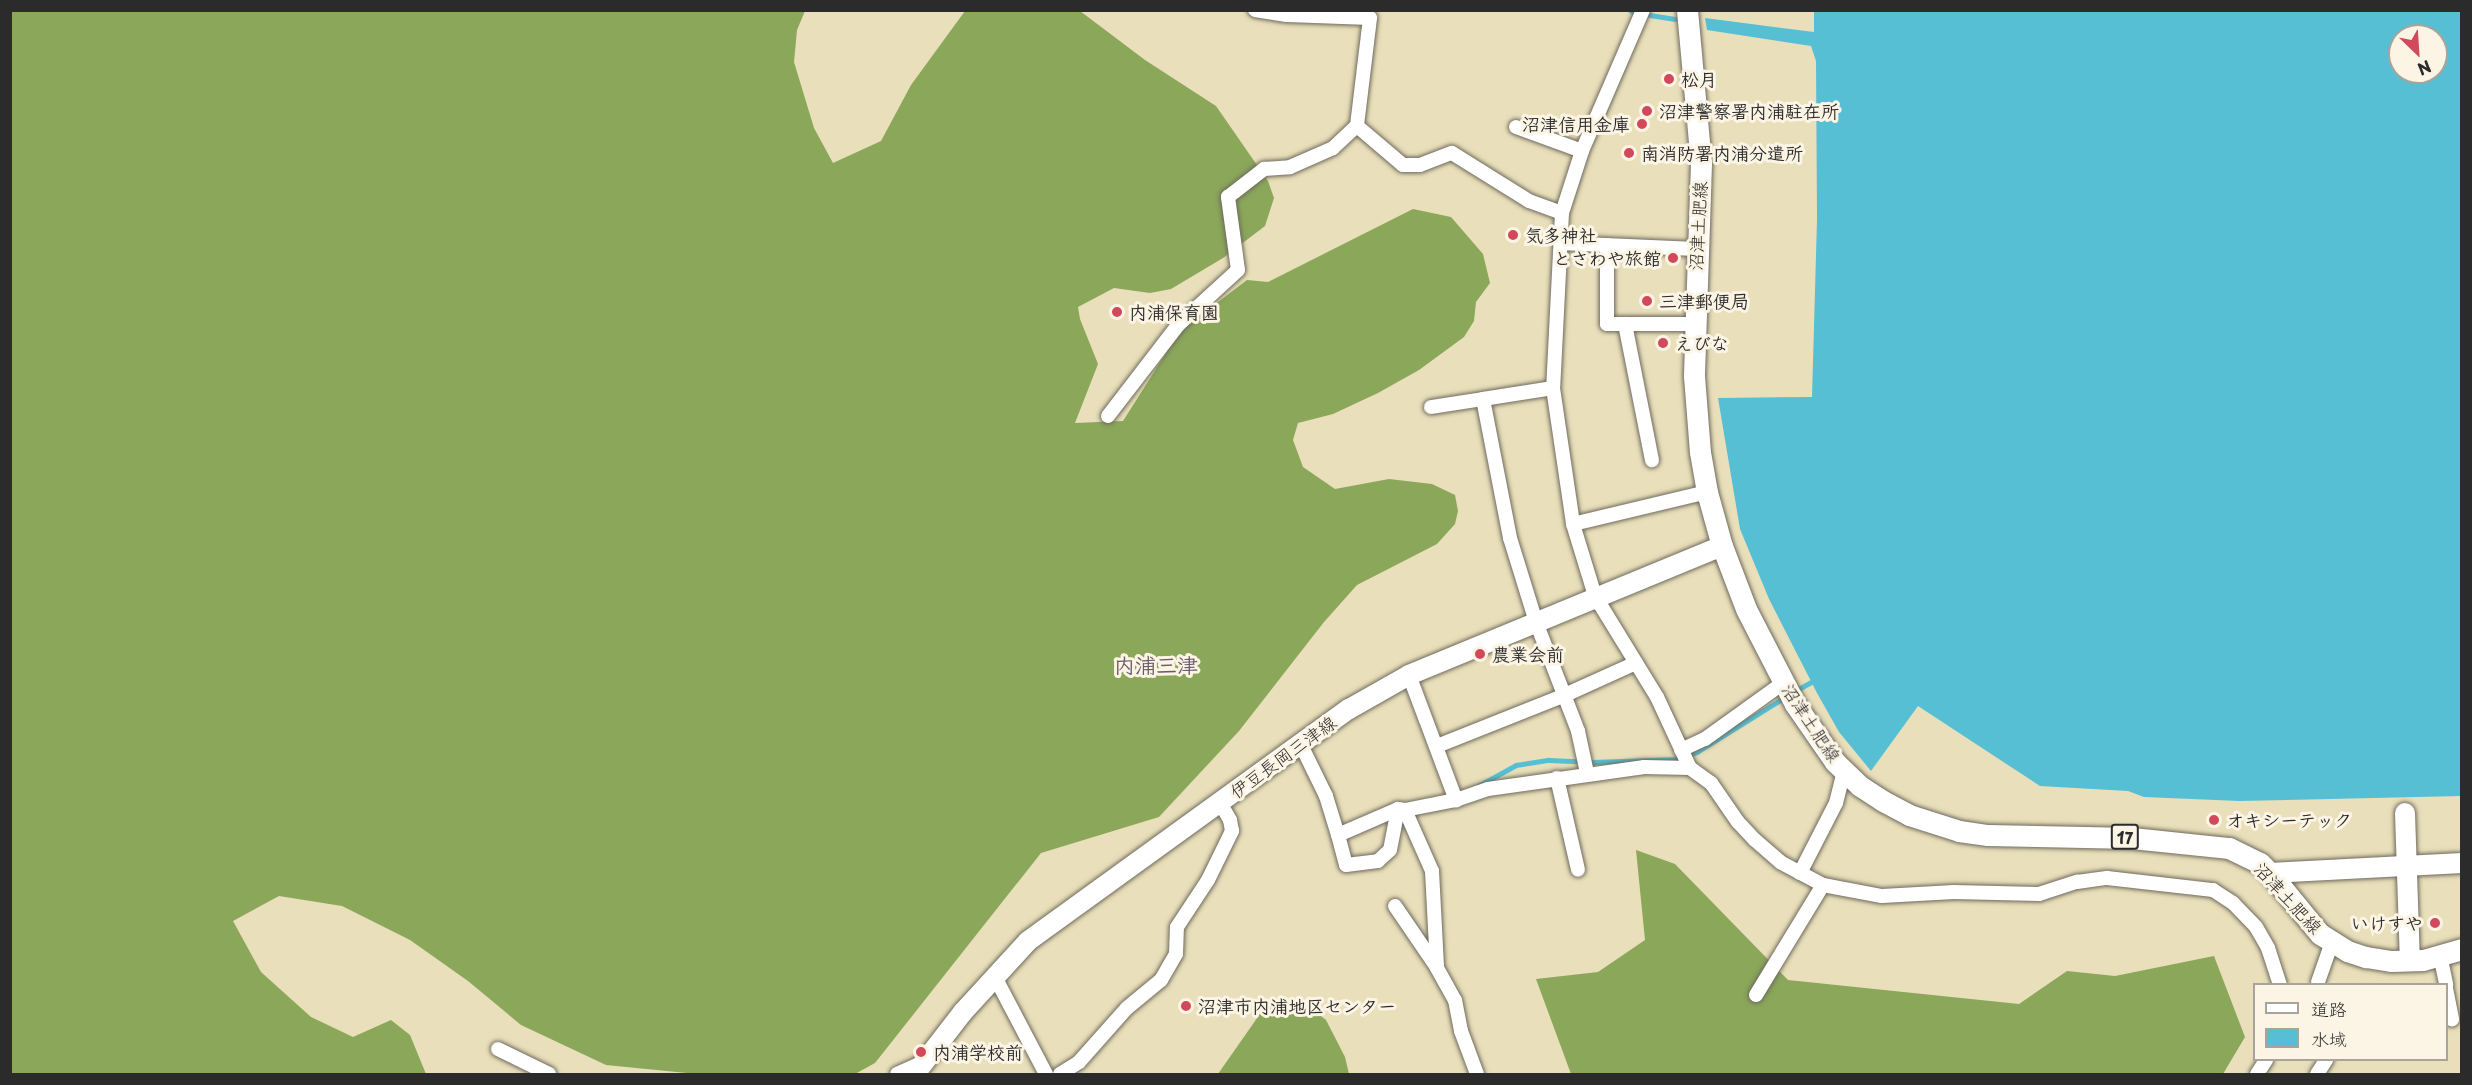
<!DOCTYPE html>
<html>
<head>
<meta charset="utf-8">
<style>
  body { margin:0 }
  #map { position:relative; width:2472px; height:1085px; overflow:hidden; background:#e9dfba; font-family:"Playpen Sans","Klee One",sans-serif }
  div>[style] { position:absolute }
  .forest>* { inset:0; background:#8aa75a }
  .water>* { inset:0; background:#57bfd3 }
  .stream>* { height:4.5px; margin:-2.25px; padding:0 2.25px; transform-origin:2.25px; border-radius:2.25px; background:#57bfd3 }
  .roads { filter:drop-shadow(0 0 2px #6e6a5d) drop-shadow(0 0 2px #6e6a5d) }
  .street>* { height:14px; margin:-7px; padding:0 7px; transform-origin:7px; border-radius:7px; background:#fff }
  .secondary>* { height:20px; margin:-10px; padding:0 10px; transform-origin:10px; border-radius:10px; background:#fff }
  .primary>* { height:21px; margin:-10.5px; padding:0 10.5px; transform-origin:10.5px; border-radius:10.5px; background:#fff }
  .dots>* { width:16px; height:16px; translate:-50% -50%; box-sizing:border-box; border:3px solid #fcf5e5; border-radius:50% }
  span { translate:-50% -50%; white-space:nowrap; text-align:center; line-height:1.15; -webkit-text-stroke:6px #fcf5e5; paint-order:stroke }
  .shield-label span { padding:2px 4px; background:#fcf5e5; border:2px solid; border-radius:4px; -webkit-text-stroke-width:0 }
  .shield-label { font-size:16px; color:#2b2b2b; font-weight:700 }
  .poi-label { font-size:18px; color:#2b2b2b; font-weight:700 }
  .left { translate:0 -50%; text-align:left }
  .right { translate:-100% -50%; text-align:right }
  .street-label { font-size:18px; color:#2b2b2b }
  .quarter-label { font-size:21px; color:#6b5a6b; font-weight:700 }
  .frame { position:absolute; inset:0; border:12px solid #2b2b2b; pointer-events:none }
  .legend { position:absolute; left:2253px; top:983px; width:195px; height:78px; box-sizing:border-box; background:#fcf5e5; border:2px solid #a8a49b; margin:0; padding:8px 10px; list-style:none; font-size:18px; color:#2b2b2b }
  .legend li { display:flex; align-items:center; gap:12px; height:30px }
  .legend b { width:30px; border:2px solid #a8a49b }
  .north { position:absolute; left:2388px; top:24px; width:60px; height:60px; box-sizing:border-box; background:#fcf5e5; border:2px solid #a8a49b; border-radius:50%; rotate:155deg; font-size:16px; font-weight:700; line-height:24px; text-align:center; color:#2b2b2b }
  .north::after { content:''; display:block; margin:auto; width:21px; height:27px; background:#d1495b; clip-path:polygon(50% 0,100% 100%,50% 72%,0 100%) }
</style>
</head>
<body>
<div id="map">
  <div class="forest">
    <div style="clip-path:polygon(10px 11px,805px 11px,797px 30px,794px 62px,814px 128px,833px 163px,881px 141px,911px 85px,965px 11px,1080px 11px,1145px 60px,1216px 106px,1268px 181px,1274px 198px,1265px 226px,1223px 258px,1171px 289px,1150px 293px,1114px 288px,1078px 307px,1080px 319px,1098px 364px,1075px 423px,1123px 421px,1180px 331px,1247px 280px,1268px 282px,1413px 209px,1451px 217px,1483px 254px,1490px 283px,1476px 302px,1474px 321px,1464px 337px,1419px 370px,1378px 393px,1333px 414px,1298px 423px,1293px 440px,1303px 467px,1335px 489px,1389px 479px,1432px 484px,1455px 495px,1458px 511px,1455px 524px,1437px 544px,1357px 585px,1324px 622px,1239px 731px,1159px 817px,1041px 853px,875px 1063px,855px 1074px,697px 1074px,606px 1065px,521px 1025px,468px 981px,410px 940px,342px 906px,279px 896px,233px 921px,261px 972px,311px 1017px,353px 1037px,391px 1020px,410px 1035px,426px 1074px,11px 1074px)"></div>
    <div style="clip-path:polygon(1636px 850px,1675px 864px,1788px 980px,2019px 1004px,2067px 971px,2115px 976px,2214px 956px,2245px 1037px,2223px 1074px,1571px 1074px,1536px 979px,1598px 972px,1645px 940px)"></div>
    <div style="clip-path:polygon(1269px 1001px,1303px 1002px,1326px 1020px,1345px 1057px,1349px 1074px,1218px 1074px)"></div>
  </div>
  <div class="water">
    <div style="clip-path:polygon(evenodd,1814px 11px,2461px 11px,2461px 796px,2239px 801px,2144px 797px,2128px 791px,2040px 786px,1918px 706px,1871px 771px,1839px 732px,1817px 693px,1769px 599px,1740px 529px,1718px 398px,1812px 397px,1817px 220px,1816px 61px,1811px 46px,1707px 30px,1705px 18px,1814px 32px,1814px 11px,2400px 36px,2436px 36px,2436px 72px,2400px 72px,2400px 36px)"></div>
  </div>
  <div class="stream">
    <div style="left:1630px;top:10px;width:4px;rotate:34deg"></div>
    <div style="left:1650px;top:15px;width:25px;rotate:9deg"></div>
    <div style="left:1795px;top:691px;width:18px;rotate:-29deg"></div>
    <div style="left:1478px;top:786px;width:43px;rotate:-28.9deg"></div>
    <div style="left:1516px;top:765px;width:33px;rotate:-9deg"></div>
    <div style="left:1549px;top:760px;width:44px;rotate:2.6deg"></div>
    <div style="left:1593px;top:762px;width:86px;rotate:-2deg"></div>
    <div style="left:1679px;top:759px;width:19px;rotate:-21deg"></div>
    <div style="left:1697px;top:752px;width:104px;rotate:-32deg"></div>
  </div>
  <div class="roads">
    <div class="street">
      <div style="left:1255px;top:10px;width:32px;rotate:9deg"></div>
      <div style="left:1287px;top:15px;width:83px;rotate:2.1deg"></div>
      <div style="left:1370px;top:18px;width:109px;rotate:96.9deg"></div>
      <div style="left:1643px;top:10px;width:154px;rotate:113.4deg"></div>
      <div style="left:1582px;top:151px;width:65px;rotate:107.9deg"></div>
      <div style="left:1562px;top:213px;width:175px;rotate:92.9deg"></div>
      <div style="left:1553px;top:388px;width:137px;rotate:81.6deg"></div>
      <div style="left:1573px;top:524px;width:75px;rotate:73deg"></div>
      <div style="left:1595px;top:596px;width:119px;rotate:58.5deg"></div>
      <div style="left:1657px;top:697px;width:78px;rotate:65.1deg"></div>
      <div style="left:1690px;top:768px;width:26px;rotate:36deg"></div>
      <div style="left:1711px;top:783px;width:47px;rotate:55.3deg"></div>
      <div style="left:1738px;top:822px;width:25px;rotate:47deg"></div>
      <div style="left:1755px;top:840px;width:33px;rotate:41deg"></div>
      <div style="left:1780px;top:862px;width:49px;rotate:28.1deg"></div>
      <div style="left:1823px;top:885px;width:60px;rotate:10.6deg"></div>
      <div style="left:1882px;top:896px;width:72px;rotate:-3.2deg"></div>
      <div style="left:1954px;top:892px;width:85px;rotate:1.3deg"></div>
      <div style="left:2039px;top:894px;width:40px;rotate:-18deg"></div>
      <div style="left:2077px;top:882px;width:30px;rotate:-8deg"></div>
      <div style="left:2107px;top:878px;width:107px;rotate:6.5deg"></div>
      <div style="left:2213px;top:890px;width:24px;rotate:33deg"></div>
      <div style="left:2233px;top:903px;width:33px;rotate:46deg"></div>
      <div style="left:2256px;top:927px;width:24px;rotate:60deg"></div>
      <div style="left:2268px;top:948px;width:38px;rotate:72deg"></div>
      <div style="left:1516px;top:127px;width:70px;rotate:20deg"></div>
      <div style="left:1560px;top:243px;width:136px;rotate:2.5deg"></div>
      <div style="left:1607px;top:245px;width:79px;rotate:90deg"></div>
      <div style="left:1607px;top:324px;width:88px"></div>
      <div style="left:1625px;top:324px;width:139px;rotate:78.8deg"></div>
      <div style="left:1553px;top:388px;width:71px;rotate:171.1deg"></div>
      <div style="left:1483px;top:399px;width:142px;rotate:79deg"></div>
      <div style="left:1510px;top:538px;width:88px;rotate:72.8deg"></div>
      <div style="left:1536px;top:622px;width:117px;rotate:68.9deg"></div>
      <div style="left:1578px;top:731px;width:43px;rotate:77.9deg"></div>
      <div style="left:1431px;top:407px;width:53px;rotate:-8.7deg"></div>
      <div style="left:1108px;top:416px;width:115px;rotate:-52.4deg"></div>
      <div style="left:1178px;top:325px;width:81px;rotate:-42.5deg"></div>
      <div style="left:1238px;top:270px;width:74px;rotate:-97.8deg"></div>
      <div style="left:1228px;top:197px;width:46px;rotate:-37.9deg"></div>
      <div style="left:1264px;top:169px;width:26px;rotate:-4deg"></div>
      <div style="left:1290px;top:167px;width:47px;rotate:-23.8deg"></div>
      <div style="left:1333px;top:148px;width:33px;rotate:-43deg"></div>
      <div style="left:1357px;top:126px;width:60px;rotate:40.3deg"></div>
      <div style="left:1403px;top:165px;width:17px"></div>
      <div style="left:1420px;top:165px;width:34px;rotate:-21deg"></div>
      <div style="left:1452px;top:153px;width:91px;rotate:31.9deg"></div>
      <div style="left:1529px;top:201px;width:35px;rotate:20deg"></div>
      <div style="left:1573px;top:524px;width:138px;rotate:-13.4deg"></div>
      <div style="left:1409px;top:675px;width:134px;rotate:69.4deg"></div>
      <div style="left:1301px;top:745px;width:57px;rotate:63.9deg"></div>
      <div style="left:1326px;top:796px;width:41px;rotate:72.9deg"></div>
      <div style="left:1338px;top:835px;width:65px;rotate:-23.4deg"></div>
      <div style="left:1398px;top:809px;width:7px;rotate:8deg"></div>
      <div style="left:1405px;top:810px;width:52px;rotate:-11.1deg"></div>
      <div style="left:1456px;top:800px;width:34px;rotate:-19deg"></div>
      <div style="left:1488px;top:789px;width:158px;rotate:-8deg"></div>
      <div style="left:1644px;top:767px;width:46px;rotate:1.2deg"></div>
      <div style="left:1437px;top:746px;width:138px;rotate:-21.7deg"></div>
      <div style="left:1565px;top:695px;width:78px;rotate:-24.3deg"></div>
      <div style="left:1681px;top:750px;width:26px;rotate:-25deg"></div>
      <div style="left:1705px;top:739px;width:96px;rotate:-35.7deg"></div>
      <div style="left:1557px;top:778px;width:94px;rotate:77.1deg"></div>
      <div style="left:1405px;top:810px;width:67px;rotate:66.1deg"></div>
      <div style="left:1432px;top:871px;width:97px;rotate:87deg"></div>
      <div style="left:1437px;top:968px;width:37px;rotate:61deg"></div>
      <div style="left:1455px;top:1000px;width:32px;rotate:79deg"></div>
      <div style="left:1461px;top:1031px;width:46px;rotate:69.6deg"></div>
      <div style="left:1338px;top:835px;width:31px;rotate:75deg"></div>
      <div style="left:1346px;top:865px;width:32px;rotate:-7deg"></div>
      <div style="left:1378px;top:861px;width:16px;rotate:-43deg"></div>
      <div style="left:1390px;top:850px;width:42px;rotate:-79deg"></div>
      <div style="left:1800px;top:873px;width:79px;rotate:-62.8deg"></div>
      <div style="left:1836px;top:803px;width:33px;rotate:-76deg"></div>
      <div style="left:1395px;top:906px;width:73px;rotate:55.7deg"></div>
      <div style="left:2440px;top:955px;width:30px;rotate:78deg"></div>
      <div style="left:995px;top:977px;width:110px;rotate:62.3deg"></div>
      <div style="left:2318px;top:982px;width:42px;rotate:-70.7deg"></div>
      <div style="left:2446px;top:988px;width:32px;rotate:79deg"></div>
      <div style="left:1756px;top:995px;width:129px;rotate:-58.7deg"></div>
      <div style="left:498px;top:1049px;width:57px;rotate:26.1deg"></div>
      <div style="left:897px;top:1074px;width:27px;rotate:-24deg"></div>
      <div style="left:1060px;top:1074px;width:22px;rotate:-32deg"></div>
      <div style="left:1079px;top:1062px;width:72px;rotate:-48.4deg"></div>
      <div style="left:1127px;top:1008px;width:44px;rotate:-39.5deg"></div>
      <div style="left:1161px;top:980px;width:30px;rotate:-60deg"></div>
      <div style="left:1176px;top:954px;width:27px;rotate:-88deg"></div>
      <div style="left:1177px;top:927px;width:56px;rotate:-56.6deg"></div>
      <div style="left:1208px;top:880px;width:55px;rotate:-63.9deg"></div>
      <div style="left:1232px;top:831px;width:11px;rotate:-100deg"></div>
      <div style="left:1230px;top:820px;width:20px;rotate:-120deg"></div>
      <div style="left:2257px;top:1074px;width:17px;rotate:-57deg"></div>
      <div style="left:2317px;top:1074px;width:17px;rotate:-57deg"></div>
    </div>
    <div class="secondary">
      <div style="left:2405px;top:813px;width:148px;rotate:88.1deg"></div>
      <div style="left:2270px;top:873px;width:192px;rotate:-3deg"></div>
      <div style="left:915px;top:1074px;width:78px;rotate:-52.3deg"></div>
      <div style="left:963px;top:1012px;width:96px;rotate:-47.5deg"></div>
      <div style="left:1028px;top:941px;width:396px;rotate:-35.9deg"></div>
      <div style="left:1349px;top:709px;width:69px;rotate:-29.5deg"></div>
      <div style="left:1409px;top:675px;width:339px;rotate:-22.4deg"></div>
    </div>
    <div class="primary">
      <div style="left:1687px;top:10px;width:154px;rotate:84.8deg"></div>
      <div style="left:1701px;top:163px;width:213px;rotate:91.9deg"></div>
      <div style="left:1694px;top:376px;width:76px;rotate:85.5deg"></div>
      <div style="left:1700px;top:452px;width:41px;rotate:80.1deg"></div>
      <div style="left:1707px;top:492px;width:56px;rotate:74.5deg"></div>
      <div style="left:1722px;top:546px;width:67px;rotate:69.1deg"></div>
      <div style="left:1746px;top:609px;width:107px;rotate:62.7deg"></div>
      <div style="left:1795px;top:704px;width:70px;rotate:55.4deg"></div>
      <div style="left:1835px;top:762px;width:35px;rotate:44deg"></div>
      <div style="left:1860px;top:786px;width:27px;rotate:33deg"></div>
      <div style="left:1883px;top:801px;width:30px;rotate:28deg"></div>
      <div style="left:1909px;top:815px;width:52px;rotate:17.7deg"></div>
      <div style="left:1959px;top:831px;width:29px;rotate:8deg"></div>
      <div style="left:1988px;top:835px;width:144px;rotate:1.2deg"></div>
      <div style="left:2132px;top:838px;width:98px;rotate:5.9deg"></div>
      <div style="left:2229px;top:848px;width:34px;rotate:26deg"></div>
      <div style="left:2260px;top:863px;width:14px;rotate:45deg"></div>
      <div style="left:2270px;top:873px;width:79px;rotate:50.7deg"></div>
      <div style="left:2320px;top:934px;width:32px;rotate:32deg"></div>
      <div style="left:2347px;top:951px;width:20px;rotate:18deg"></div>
      <div style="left:2366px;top:957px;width:26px;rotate:9deg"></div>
      <div style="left:2392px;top:961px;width:31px;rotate:-2deg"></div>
      <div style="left:2423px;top:960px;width:41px;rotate:-15.8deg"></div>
    </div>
  </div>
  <div class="dots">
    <div style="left:1669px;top:79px;background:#d1495b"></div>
    <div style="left:1647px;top:111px;background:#d1495b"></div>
    <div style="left:1642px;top:124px;background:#d1495b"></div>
    <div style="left:1629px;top:153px;background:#d1495b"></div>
    <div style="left:1513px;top:235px;background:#d1495b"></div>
    <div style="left:1673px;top:258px;background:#d1495b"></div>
    <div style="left:1647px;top:301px;background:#d1495b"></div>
    <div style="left:1117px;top:312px;background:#d1495b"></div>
    <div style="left:1663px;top:343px;background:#d1495b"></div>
    <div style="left:1480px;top:654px;background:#d1495b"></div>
    <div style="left:2214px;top:820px;background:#d1495b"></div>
    <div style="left:2435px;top:923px;background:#d1495b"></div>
    <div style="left:1186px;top:1006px;background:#d1495b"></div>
    <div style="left:921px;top:1052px;background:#d1495b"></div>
  </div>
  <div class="shield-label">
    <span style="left:2125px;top:837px">17</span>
  </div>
  <div class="poi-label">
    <span class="left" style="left:1681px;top:79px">松月</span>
    <span class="left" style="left:1659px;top:111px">沼津警察署内浦駐在所</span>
    <span class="right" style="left:1630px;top:124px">沼津信用金庫</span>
    <span class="left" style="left:1641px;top:153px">南消防署内浦分遣所</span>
    <span class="left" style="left:1525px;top:235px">気多神社</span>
    <span class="right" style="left:1661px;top:258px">とさわや旅館</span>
    <span class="left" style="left:1659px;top:301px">三津郵便局</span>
    <span class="left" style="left:1129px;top:312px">内浦保育園</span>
    <span class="left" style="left:1675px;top:343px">えびな</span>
    <span class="left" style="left:1492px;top:654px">農業会前</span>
    <span class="left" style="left:2226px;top:820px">オキシーテック</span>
    <span class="right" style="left:2423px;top:923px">いけすや</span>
    <span class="left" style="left:1198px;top:1006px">沼津市内浦地区センター</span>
    <span class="left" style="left:933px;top:1052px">内浦学校前</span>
  </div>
  <div class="street-label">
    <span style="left:1698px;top:226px;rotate:-87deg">沼津土肥線</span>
    <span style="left:1811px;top:723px;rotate:56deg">沼津土肥線</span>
    <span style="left:1283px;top:757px;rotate:-36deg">伊豆長岡三津線</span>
    <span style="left:2288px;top:898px;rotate:47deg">沼津土肥線</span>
  </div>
  <div class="quarter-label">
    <span style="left:1156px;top:664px">内浦三津</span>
  </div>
  <div class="frame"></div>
  <ul class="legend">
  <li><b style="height:8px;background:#fff"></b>道路</li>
  <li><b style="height:16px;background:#57bfd3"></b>水域</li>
  </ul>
  <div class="north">N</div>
</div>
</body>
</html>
